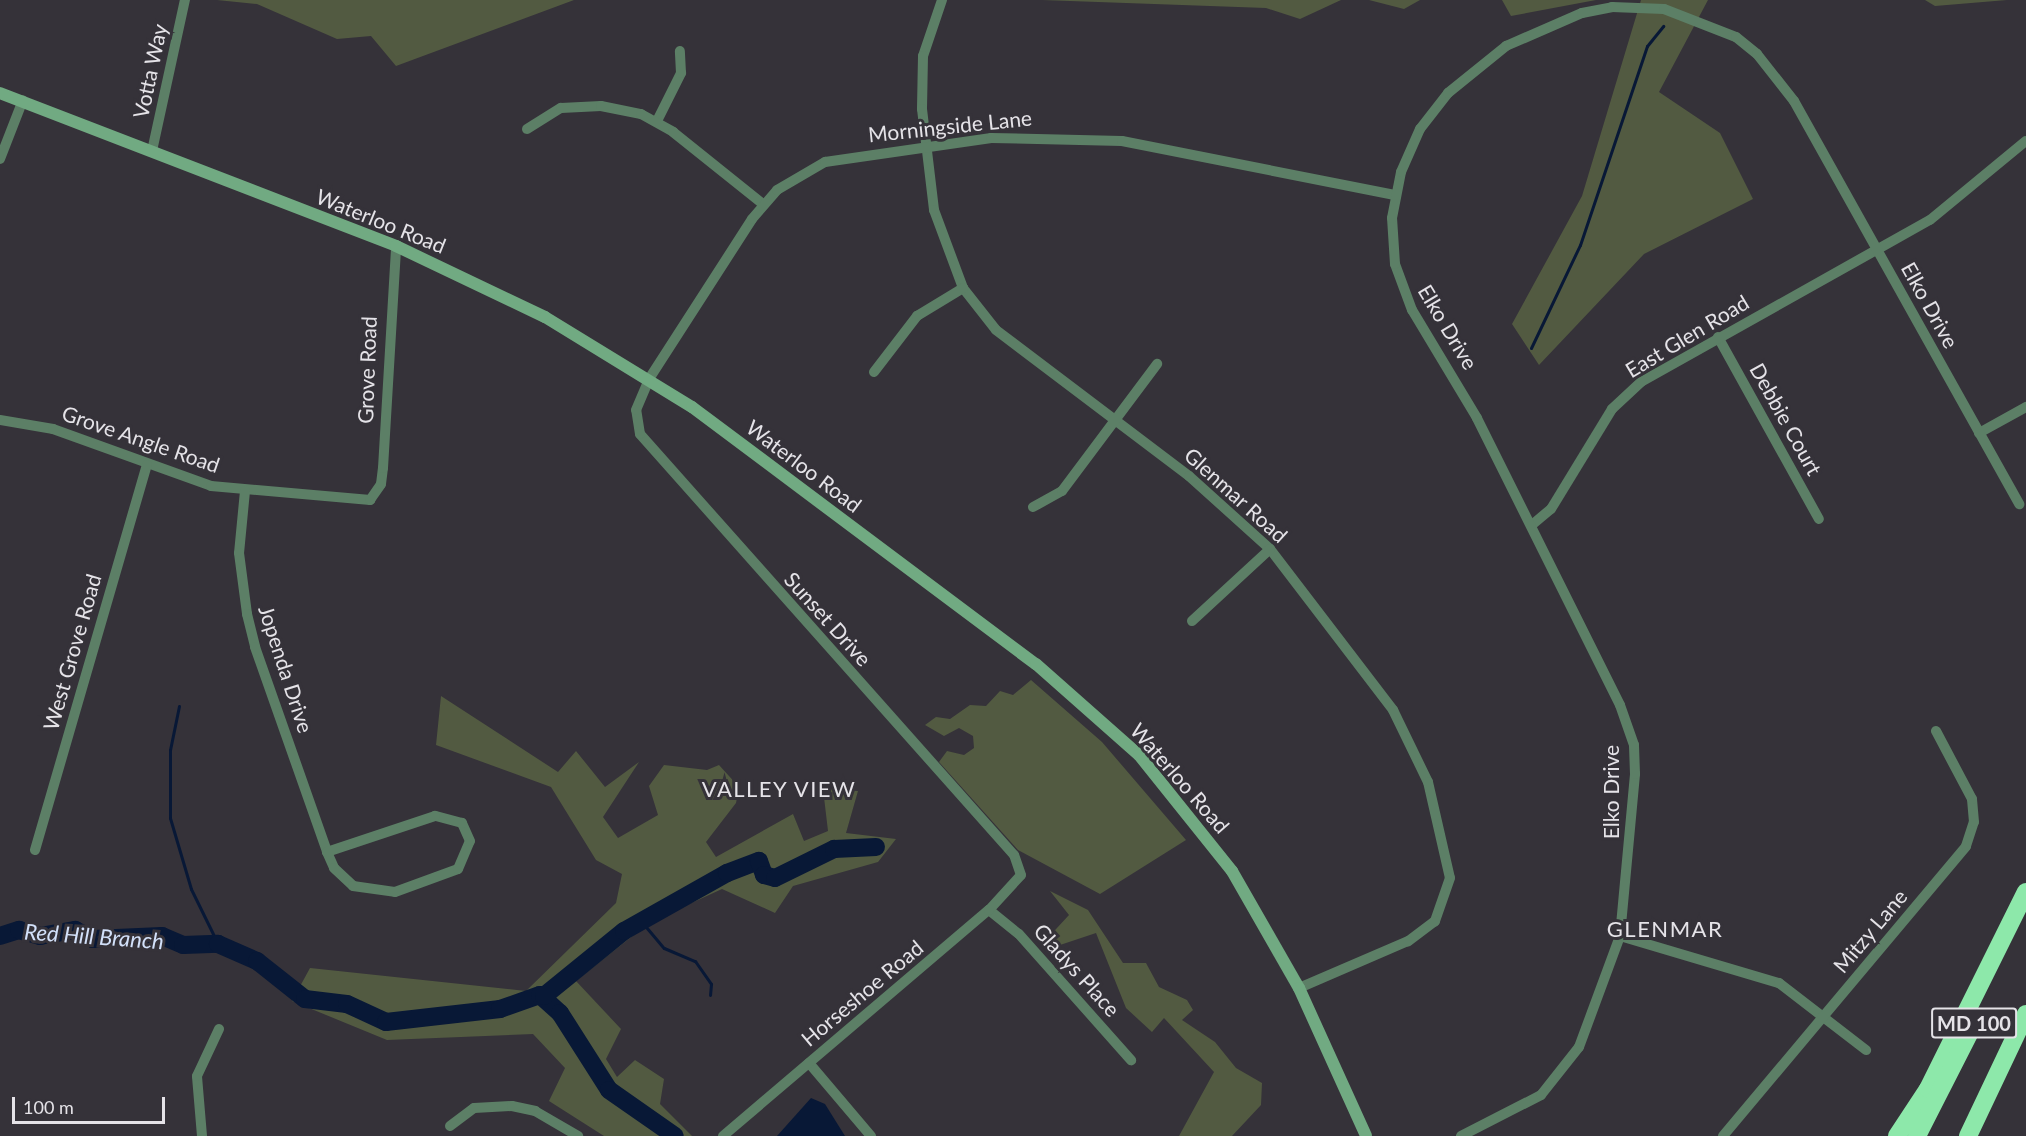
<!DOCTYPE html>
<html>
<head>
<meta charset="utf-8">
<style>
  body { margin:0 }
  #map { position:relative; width:2026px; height:1136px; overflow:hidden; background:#353239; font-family:Lato,sans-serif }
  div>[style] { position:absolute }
  .green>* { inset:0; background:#525a41 }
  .water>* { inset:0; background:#081836 }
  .stream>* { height:3px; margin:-1.5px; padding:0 1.5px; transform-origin:1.5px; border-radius:1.5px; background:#081836 }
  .river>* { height:18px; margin:-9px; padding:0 9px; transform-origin:9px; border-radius:9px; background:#081836 }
  .street>* { height:10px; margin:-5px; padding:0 5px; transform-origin:5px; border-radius:5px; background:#5c7f66 }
  .secondary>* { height:12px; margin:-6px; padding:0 6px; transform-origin:6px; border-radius:6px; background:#71aa82 }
  .highway>* { height:18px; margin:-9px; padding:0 9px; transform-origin:9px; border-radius:9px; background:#8de8aa }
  span { translate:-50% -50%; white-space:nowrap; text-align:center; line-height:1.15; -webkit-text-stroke:6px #353239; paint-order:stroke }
  .shield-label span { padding:2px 4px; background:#353239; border:2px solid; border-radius:4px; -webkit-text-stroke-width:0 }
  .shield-label { font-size:20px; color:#e5e3e8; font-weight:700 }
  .street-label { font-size:21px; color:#e5e3e8 }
  .neighbourhood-label { font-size:22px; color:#e5e3e8; letter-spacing:1.5px }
  .water-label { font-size:22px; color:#d3e1fa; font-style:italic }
  .scale { position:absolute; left:12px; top:1097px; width:153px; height:27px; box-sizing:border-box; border:3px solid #e5e3e8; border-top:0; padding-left:8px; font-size:18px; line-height:21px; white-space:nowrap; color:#e5e3e8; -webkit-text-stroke:4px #353239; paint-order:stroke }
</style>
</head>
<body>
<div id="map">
  <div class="green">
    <div style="clip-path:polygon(217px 0,574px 0,396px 66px,371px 36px,337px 39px,257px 4px)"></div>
    <div style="clip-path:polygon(1042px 0,1341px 0,1300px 19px,1266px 8px)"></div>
    <div style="clip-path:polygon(1369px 0,1420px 0,1404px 9px)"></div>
    <div style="clip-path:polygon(1502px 0,1596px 0,1511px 16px)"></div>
    <div style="clip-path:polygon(1641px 0,1708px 0,1659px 92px,1720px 133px,1753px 199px,1644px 254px,1539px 365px,1512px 324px,1582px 196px)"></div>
    <div style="clip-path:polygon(1925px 0,2007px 0,1935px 6px)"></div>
    <div style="clip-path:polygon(1031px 680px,1102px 742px,1186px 840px,1100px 894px,1018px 850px,939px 762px,947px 751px,964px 755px,974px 748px,973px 736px,959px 728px,944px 736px,925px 725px,936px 717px,950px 719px,970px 705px,986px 706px,1000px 691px,1013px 695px)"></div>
    <div style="clip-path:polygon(441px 696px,558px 772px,576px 751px,605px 787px,639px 762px,603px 817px,618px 838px,658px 815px,649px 786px,664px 765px,707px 770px,719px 765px,739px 787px,736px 803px,706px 842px,716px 857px,793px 814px,804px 841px,828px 831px,823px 789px,858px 791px,846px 833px,896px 839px,878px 862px,793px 886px,775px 913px,722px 889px,650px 922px,576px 981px,621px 1029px,606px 1059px,617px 1077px,635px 1060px,664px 1079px,660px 1104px,692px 1136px,604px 1136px,549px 1101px,565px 1068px,533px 1034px,387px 1040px,292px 1001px,310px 968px,526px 991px,616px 903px,622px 874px,596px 860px,551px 787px,436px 745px)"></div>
    <div style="clip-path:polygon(1050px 891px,1088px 910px,1123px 963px,1146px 963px,1159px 987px,1187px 1000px,1193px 1010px,1182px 1020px,1215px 1042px,1236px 1068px,1262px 1083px,1261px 1105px,1232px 1136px,1179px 1136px,1214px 1072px,1164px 1018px,1152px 1032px,1126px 1008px,1096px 933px,1048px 949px,1044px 942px,1069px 915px)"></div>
  </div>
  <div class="water">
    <div style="clip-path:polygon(811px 1098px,825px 1104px,845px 1136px,777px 1136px)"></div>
  </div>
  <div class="stream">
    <div style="left:1531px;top:348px;width:114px;rotate:-64.6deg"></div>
    <div style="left:1580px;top:245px;width:210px;rotate:-71.4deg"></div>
    <div style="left:1647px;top:46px;width:26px;rotate:-51deg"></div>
    <div style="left:179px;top:706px;width:45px;rotate:101.6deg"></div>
    <div style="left:170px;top:750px;width:68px;rotate:90deg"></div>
    <div style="left:170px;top:818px;width:74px;rotate:73.5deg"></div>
    <div style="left:191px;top:889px;width:61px;rotate:63.9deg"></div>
    <div style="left:641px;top:921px;width:35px;rotate:50deg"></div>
    <div style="left:664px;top:948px;width:34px;rotate:23deg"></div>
    <div style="left:695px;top:961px;width:28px;rotate:55deg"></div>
    <div style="left:711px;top:984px;width:11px;rotate:95deg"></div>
  </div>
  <div class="river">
    <div style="left:0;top:936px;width:20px;rotate:-18deg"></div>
    <div style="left:19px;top:930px;width:22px;rotate:16deg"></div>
    <div style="left:40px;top:936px;width:36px;rotate:-10deg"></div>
    <div style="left:75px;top:930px;width:20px;rotate:27deg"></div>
    <div style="left:93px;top:939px;width:69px;rotate:-2.5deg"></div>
    <div style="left:162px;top:936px;width:23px;rotate:23deg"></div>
    <div style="left:183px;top:945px;width:35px;rotate:-2deg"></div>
    <div style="left:218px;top:944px;width:43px;rotate:23.6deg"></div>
    <div style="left:257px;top:961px;width:61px;rotate:38.4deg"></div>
    <div style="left:305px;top:999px;width:42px;rotate:6.8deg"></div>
    <div style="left:347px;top:1004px;width:43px;rotate:24.8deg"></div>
    <div style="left:386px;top:1022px;width:115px;rotate:-6.5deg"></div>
    <div style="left:500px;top:1009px;width:42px;rotate:-19.3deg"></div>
    <div style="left:540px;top:995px;width:27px;rotate:42deg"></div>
    <div style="left:560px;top:1013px;width:91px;rotate:57.5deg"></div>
    <div style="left:609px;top:1090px;width:80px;rotate:34.9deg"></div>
    <div style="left:544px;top:996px;width:103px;rotate:-39.1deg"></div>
    <div style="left:624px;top:931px;width:118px;rotate:-29.4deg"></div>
    <div style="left:727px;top:873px;width:34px;rotate:-21deg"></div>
    <div style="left:759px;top:861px;width:15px;rotate:70deg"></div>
    <div style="left:764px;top:875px;width:11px;rotate:15deg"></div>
    <div style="left:775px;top:878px;width:66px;rotate:-26.2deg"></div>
    <div style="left:834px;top:849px;width:42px;rotate:-2.7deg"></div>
  </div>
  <div class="street">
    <div style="left:942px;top:0;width:59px;rotate:108.7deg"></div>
    <div style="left:923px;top:56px;width:53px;rotate:91.1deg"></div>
    <div style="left:922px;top:109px;width:102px;rotate:83.2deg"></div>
    <div style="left:934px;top:210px;width:83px;rotate:69.6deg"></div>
    <div style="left:963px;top:288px;width:53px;rotate:51.8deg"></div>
    <div style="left:996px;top:330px;width:242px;rotate:37.1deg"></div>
    <div style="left:1189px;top:476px;width:109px;rotate:42deg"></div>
    <div style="left:1270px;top:549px;width:203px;rotate:52.6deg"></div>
    <div style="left:1393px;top:710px;width:80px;rotate:64.1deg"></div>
    <div style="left:1428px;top:782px;width:98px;rotate:77.1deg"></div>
    <div style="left:1450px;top:878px;width:46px;rotate:109.2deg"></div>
    <div style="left:1435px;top:921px;width:34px;rotate:143deg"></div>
    <div style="left:1408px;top:941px;width:119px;rotate:156.7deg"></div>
    <div style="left:657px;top:121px;width:54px;rotate:-63.4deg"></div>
    <div style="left:681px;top:73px;width:22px;rotate:-93deg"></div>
    <div style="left:527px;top:129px;width:40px;rotate:-32deg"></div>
    <div style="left:561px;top:108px;width:40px;rotate:-2.9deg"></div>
    <div style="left:601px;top:106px;width:41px;rotate:11.3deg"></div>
    <div style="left:641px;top:114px;width:37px;rotate:29deg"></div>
    <div style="left:673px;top:132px;width:115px;rotate:38.7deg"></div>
    <div style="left:152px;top:151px;width:155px;rotate:-77.7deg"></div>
    <div style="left:0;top:159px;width:63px;rotate:-68.7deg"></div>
    <div style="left:1718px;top:337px;width:208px;rotate:61deg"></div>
    <div style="left:874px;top:372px;width:71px;rotate:-52.5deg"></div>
    <div style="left:917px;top:316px;width:54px;rotate:-31.3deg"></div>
    <div style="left:0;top:420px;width:54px;rotate:9.6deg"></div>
    <div style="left:53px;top:429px;width:168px;rotate:19.8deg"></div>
    <div style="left:211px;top:486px;width:160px;rotate:5deg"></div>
    <div style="left:370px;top:500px;width:19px;rotate:-55deg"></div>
    <div style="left:381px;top:484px;width:16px;rotate:-83deg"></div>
    <div style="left:383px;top:468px;width:222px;rotate:-86.6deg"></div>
    <div style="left:1979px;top:433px;width:54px;rotate:-29deg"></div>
    <div style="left:245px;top:491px;width:62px;rotate:95.5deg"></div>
    <div style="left:239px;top:553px;width:62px;rotate:82.5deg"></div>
    <div style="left:247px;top:614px;width:34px;rotate:76deg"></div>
    <div style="left:255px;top:647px;width:217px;rotate:70.6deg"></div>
    <div style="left:327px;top:852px;width:17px;rotate:66deg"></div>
    <div style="left:334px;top:868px;width:26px;rotate:43deg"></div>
    <div style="left:353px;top:886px;width:42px;rotate:8.1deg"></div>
    <div style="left:395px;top:892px;width:67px;rotate:-20.1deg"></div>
    <div style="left:458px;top:869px;width:30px;rotate:-67deg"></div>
    <div style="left:470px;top:841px;width:20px;rotate:-114deg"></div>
    <div style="left:462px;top:823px;width:28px;rotate:-165deg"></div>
    <div style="left:435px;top:816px;width:114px;rotate:161.6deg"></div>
    <div style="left:1033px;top:507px;width:33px;rotate:-29deg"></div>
    <div style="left:1062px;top:491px;width:159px;rotate:-53.2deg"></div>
    <div style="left:1533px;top:524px;width:23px;rotate:-40deg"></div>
    <div style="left:1551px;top:509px;width:117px;rotate:-58.6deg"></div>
    <div style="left:1612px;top:409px;width:40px;rotate:-43deg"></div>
    <div style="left:1641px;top:382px;width:331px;rotate:-29.3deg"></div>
    <div style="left:1930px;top:220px;width:124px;rotate:-39.5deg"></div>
    <div style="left:1192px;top:621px;width:106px;rotate:-42.7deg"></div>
    <div style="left:35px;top:850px;width:401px;rotate:-73.8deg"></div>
    <div style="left:989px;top:910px;width:38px;rotate:39deg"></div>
    <div style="left:1019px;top:934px;width:169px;rotate:48.4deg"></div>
    <div style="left:1620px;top:936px;width:166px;rotate:16.5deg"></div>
    <div style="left:1779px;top:983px;width:110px;rotate:37.6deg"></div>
    <div style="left:809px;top:1063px;width:96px;rotate:49.7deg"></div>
    <div style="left:450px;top:1126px;width:30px;rotate:-37deg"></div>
    <div style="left:474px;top:1108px;width:38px;rotate:-3deg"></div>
    <div style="left:512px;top:1106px;width:24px;rotate:12deg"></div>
    <div style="left:535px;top:1111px;width:50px;rotate:30.2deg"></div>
    <div style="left:202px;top:1136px;width:60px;rotate:-94.8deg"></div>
    <div style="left:197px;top:1076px;width:52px;rotate:-64.9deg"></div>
    <div style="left:723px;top:1136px;width:349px;rotate:-40.4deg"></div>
    <div style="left:989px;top:910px;width:47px;rotate:-47.6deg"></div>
    <div style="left:1021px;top:875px;width:21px;rotate:-109deg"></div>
    <div style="left:1014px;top:855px;width:563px;rotate:-131.62deg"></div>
    <div style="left:640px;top:434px;width:24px;rotate:-99deg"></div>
    <div style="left:636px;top:410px;width:34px;rotate:-67deg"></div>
    <div style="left:649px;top:379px;width:190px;rotate:-57.2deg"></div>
    <div style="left:752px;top:219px;width:38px;rotate:-49deg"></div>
    <div style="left:777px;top:190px;width:56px;rotate:-30.3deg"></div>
    <div style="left:825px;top:162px;width:168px;rotate:-8.2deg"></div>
    <div style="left:991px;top:138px;width:131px;rotate:1.3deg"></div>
    <div style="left:1122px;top:141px;width:278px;rotate:11.2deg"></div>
    <div style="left:1461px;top:1136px;width:90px;rotate:-27.1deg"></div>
    <div style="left:1541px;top:1095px;width:61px;rotate:-51.6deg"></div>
    <div style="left:1579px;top:1047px;width:118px;rotate:-69.7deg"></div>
    <div style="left:1620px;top:936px;width:163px;rotate:-84.7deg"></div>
    <div style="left:1635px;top:774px;width:29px;rotate:-92deg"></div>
    <div style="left:1634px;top:745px;width:42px;rotate:-109.3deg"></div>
    <div style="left:1620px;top:705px;width:321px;rotate:-116.5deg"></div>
    <div style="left:1477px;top:418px;width:126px;rotate:-121deg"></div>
    <div style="left:1412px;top:310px;width:49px;rotate:-110.3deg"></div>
    <div style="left:1395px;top:264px;width:46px;rotate:-93.7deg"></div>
    <div style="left:1392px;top:218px;width:47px;rotate:-78.9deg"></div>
    <div style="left:1401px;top:172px;width:47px;rotate:-66.2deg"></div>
    <div style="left:1420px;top:129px;width:46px;rotate:-52.1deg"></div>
    <div style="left:1448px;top:93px;width:75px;rotate:-39deg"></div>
    <div style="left:1506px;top:46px;width:83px;rotate:-23.5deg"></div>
    <div style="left:1582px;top:13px;width:31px;rotate:-11deg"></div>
    <div style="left:1612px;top:7px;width:52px;rotate:2.2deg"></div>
    <div style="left:1664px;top:9px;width:77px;rotate:21.3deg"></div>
    <div style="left:1736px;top:37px;width:27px;rotate:39deg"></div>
    <div style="left:1757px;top:54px;width:60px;rotate:51.8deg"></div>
    <div style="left:1794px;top:101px;width:462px;rotate:60.8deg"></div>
    <div style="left:1723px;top:1136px;width:378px;rotate:-50deg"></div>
    <div style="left:1966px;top:846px;width:25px;rotate:-72deg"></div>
    <div style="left:1974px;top:822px;width:23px;rotate:-95deg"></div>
    <div style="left:1972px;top:799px;width:77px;rotate:-117.9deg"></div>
  </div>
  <div class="secondary">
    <div style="left:0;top:93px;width:425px;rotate:21.1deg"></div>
    <div style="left:396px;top:246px;width:165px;rotate:25.5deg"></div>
    <div style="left:545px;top:317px;width:172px;rotate:31.5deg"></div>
    <div style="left:692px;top:407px;width:429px;rotate:36.8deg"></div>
    <div style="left:1036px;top:664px;width:137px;rotate:41.5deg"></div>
    <div style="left:1139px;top:755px;width:149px;rotate:51.3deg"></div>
    <div style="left:1232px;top:871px;width:135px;rotate:60.2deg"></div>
    <div style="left:1299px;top:988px;width:162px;rotate:65.6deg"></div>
  </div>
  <div class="highway">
    <div style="left:1897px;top:1136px;width:56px;rotate:-56.6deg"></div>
    <div style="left:1928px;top:1089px;width:220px;rotate:-63.6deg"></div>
    <div style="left:1917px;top:1136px;width:114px;rotate:-63deg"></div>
    <div style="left:1968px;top:1136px;width:135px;rotate:-64.6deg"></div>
  </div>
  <div class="shield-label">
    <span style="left:1974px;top:1023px">MD 100</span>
  </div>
  <div class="street-label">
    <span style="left:150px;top:71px;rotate:-78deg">Votta Way</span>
    <span style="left:950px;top:126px;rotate:-6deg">Morningside Lane</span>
    <span style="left:381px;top:221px;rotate:22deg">Waterloo Road</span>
    <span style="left:1930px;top:305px;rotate:61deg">Elko Drive</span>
    <span style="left:1448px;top:327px;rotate:59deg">Elko Drive</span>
    <span style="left:1687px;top:336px;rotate:-31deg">East Glen Road</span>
    <span style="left:367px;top:370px;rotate:-88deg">Grove Road</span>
    <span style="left:1786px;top:419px;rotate:61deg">Debbie Court</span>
    <span style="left:141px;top:439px;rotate:19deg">Grove Angle Road</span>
    <span style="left:804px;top:466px;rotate:37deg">Waterloo Road</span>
    <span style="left:1236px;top:495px;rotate:42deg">Glenmar Road</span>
    <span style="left:828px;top:619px;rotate:48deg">Sunset Drive</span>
    <span style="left:72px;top:652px;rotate:-74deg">West Grove Road</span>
    <span style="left:286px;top:669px;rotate:72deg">Jopenda Drive</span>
    <span style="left:1180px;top:778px;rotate:49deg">Waterloo Road</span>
    <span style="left:1611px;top:792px;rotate:-90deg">Elko Drive</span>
    <span style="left:1870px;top:931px;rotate:-50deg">Mitzy Lane</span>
    <span style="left:1077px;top:970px;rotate:48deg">Gladys Place</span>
    <span style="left:862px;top:993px;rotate:-40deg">Horseshoe Road</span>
  </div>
  <div class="neighbourhood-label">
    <span style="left:779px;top:789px">VALLEY VIEW</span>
    <span style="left:1665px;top:929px">GLENMAR</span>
  </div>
  <div class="water-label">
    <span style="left:94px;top:936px;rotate:4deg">Red Hill Branch</span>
  </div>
  <div class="scale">100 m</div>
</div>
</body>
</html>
